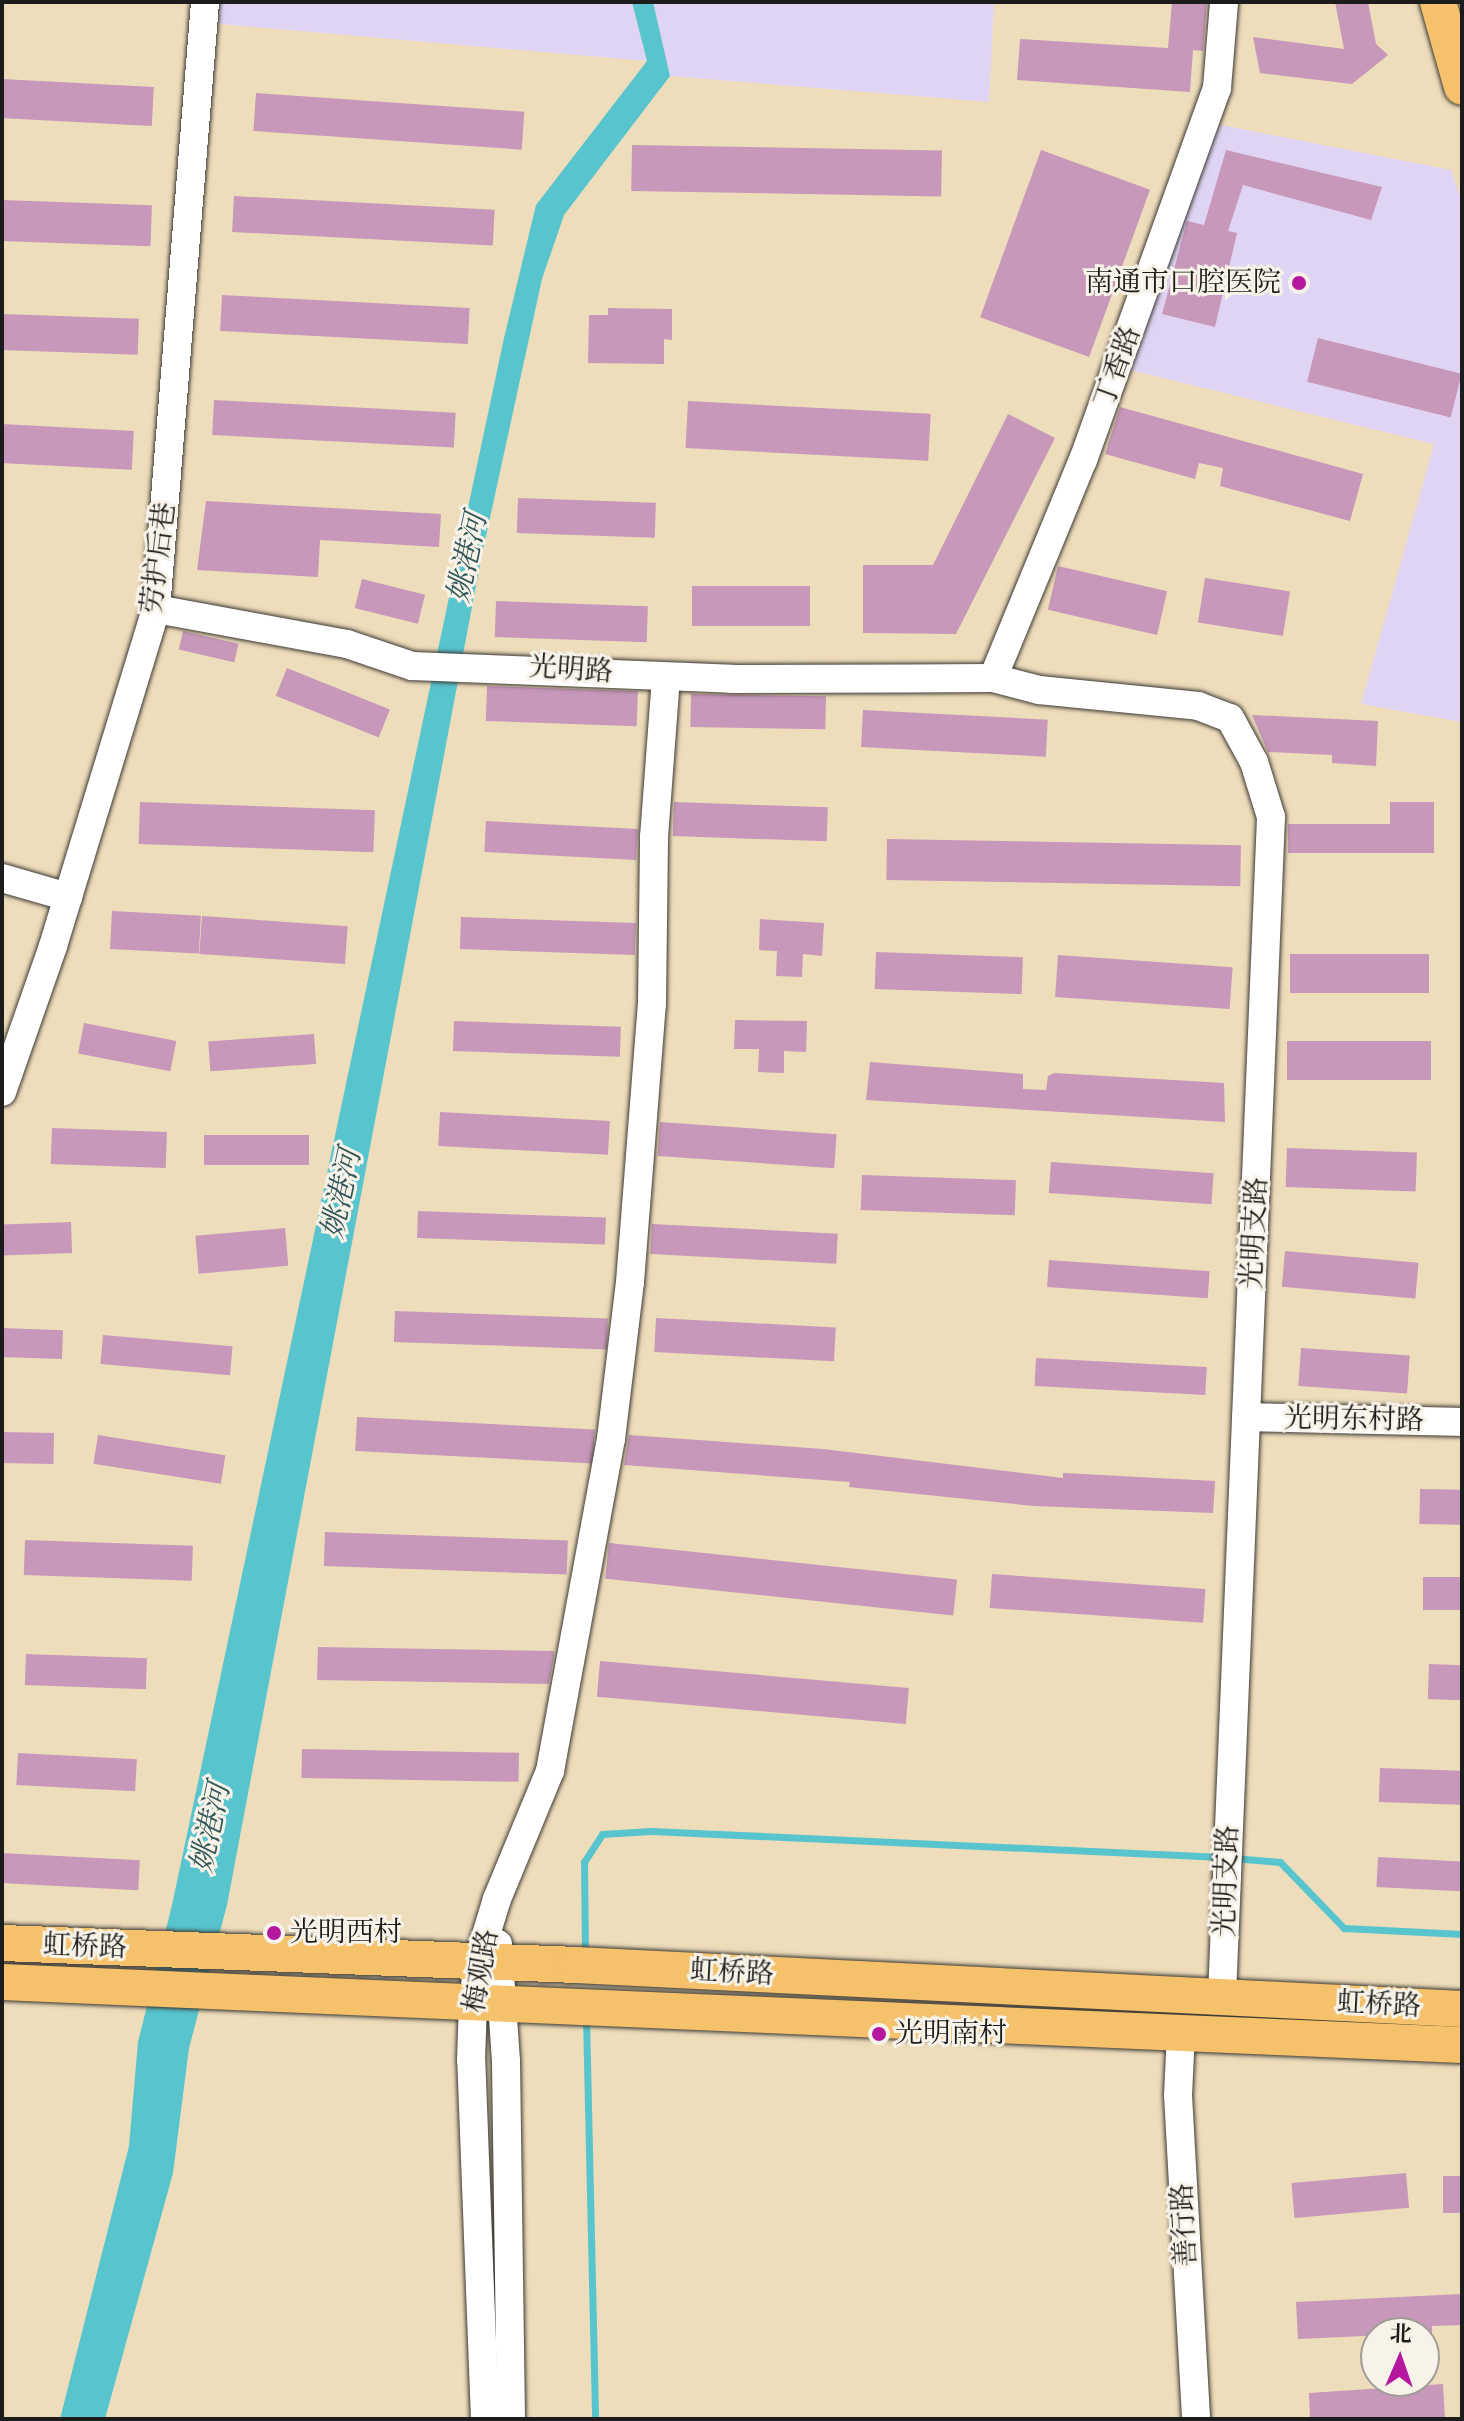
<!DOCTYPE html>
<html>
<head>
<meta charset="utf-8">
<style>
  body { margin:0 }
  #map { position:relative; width:1464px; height:2421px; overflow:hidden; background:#edb; font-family:"IM FELL DW Pica","Noto Serif SC",serif }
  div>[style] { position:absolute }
  .built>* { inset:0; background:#e0d4f4 }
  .water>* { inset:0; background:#58c5ce }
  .stream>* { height:7px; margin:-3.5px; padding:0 3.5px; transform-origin:3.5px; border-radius:3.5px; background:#58c5ce }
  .building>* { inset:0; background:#c798b9; transform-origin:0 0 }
  .roads { filter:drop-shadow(0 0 2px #3c3934) drop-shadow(0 0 2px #3c3934) }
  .minor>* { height:28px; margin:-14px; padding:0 14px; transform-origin:14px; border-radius:14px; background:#fff }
  .major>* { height:36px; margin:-18px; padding:0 18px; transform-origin:18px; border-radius:18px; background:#f5c16b }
  .dots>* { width:22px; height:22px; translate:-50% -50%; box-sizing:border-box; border:4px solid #f7f3e8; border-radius:50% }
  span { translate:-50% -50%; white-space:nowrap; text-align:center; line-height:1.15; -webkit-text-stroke:6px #f7f3e8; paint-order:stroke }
  .poi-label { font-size:28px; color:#1c1c1c }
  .right { translate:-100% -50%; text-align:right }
  .left { translate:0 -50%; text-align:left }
  .street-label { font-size:28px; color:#1c1c1c }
  .water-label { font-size:30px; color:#31575a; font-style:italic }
  .frame { position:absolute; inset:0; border:4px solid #1c1c1c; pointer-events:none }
  .north { position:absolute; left:1360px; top:2317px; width:80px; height:80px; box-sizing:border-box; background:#f7f3e8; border:2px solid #9f9d96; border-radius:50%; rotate:2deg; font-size:22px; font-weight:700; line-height:32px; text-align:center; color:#1c1c1c }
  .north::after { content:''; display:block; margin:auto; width:28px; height:36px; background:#b5179e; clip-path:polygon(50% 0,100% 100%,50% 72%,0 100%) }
</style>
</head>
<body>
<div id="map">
  <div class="built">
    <div style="clip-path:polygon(220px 2px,632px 2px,647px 61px,219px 24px)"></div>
    <div style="clip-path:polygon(653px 2px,994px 2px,989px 102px,670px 76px)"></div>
    <div style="clip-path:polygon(1191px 119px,1451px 170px,1462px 202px,1462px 722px,1361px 704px,1434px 444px,1109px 365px)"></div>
  </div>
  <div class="water">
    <div style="clip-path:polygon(632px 2px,653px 2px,670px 76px,564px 215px,542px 279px,481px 559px,227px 1905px,189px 2048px,173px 2173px,105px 2419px,60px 2419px,129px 2146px,138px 2042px,172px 1905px,504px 338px,536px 205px,647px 61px)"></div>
  </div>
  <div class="stream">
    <div style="left:1233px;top:1858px;width:47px;rotate:4.9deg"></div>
    <div style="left:1280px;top:1862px;width:92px;rotate:45.9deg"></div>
    <div style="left:1344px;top:1928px;width:118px;rotate:2.9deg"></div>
    <div style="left:585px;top:1956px;width:94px;rotate:-90.6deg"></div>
    <div style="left:584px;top:1862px;width:33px;rotate:-57deg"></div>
    <div style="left:602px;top:1834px;width:49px;rotate:-3.5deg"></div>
    <div style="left:651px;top:1831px;width:571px;rotate:2.61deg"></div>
    <div style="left:586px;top:2017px;width:402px;rotate:88.7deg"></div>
  </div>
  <div class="building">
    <div style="clip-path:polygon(1172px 2px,1207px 2px,1203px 51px,1193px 50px,1190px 92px,1017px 80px,1020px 39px,1168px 48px)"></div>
    <div style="clip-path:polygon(1335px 2px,1368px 2px,1376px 44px,1388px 55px,1352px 84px,1260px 73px,1253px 37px,1344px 49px)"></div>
    <div style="left:2px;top:79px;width:152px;height:39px;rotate:3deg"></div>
    <div style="left:256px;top:93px;width:269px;height:38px;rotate:4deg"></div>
    <div style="left:632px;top:145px;width:310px;height:46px;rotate:1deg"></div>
    <div style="left:1041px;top:150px;width:116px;height:178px;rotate:20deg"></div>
    <div style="clip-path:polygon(1226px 150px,1382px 187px,1371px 220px,1243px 185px,1228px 231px,1237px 233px,1215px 327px,1162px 314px,1187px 221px,1204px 225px)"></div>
    <div style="left:234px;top:196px;width:261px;height:36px;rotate:3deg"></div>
    <div style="left:2px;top:200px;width:150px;height:41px;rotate:2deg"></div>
    <div style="left:222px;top:295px;width:248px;height:36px;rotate:3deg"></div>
    <div style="clip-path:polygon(608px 308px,672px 309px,672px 340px,664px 339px,664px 364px,588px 363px,589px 315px,608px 315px)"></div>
    <div style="left:2px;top:314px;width:137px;height:36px;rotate:2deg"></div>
    <div style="left:1318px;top:338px;width:148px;height:45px;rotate:14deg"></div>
    <div style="left:214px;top:400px;width:242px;height:35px;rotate:3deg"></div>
    <div style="left:688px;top:401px;width:243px;height:47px;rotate:3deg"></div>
    <div style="clip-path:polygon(1120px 407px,1363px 474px,1350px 521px,1220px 486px,1223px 468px,1199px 463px,1195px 479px,1105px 454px)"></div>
    <div style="clip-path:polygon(1008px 414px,1055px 438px,956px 634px,863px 633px,863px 565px,933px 565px)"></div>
    <div style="left:2px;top:424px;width:132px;height:39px;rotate:3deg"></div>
    <div style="left:518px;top:498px;width:138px;height:35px;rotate:2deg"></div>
    <div style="clip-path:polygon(206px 501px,441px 514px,439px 547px,320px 540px,318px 577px,197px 570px)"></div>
    <div style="left:1058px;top:566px;width:112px;height:45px;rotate:13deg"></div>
    <div style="left:1205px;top:578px;width:86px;height:45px;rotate:9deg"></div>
    <div style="left:362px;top:579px;width:65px;height:30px;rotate:14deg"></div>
    <div style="left:692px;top:586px;width:118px;height:40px"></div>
    <div style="left:496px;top:601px;width:152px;height:36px;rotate:2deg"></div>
    <div style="left:183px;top:631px;width:57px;height:19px;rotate:13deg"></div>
    <div style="left:287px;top:668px;width:111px;height:30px;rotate:22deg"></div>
    <div style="left:487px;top:686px;width:151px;height:35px;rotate:2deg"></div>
    <div style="left:691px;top:694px;width:135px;height:33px;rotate:1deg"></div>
    <div style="left:863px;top:710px;width:185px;height:37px;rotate:3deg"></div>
    <div style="clip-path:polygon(1252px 715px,1378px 721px,1376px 766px,1332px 763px,1332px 755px,1268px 752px)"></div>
    <div style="left:140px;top:802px;width:235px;height:42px;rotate:2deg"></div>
    <div style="left:674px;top:802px;width:154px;height:34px;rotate:2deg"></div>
    <div style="clip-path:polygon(1390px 802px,1434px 802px,1434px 853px,1288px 853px,1288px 824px,1390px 824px)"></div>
    <div style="left:486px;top:821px;width:152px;height:31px;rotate:3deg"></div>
    <div style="left:887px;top:839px;width:354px;height:41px;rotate:1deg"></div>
    <div style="left:112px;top:911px;width:89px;height:38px;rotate:3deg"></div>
    <div style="left:202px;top:916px;width:146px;height:38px;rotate:4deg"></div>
    <div style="left:461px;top:917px;width:175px;height:32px;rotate:2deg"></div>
    <div style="clip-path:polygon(760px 919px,824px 923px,822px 956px,803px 954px,802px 977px,776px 976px,777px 951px,759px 950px)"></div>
    <div style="left:876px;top:952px;width:147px;height:37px;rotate:2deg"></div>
    <div style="left:1429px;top:954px;width:39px;height:139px;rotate:90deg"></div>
    <div style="left:1058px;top:955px;width:175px;height:42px;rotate:4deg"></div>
    <div style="clip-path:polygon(735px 1020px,807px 1021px,806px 1052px,784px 1051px,784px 1073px,758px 1072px,759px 1049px,734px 1049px)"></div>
    <div style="left:454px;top:1021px;width:167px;height:30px;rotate:2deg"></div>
    <div style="left:84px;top:1023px;width:94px;height:31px;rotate:11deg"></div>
    <div style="left:314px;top:1034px;width:30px;height:106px;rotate:86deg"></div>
    <div style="left:1287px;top:1041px;width:144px;height:39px"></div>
    <div style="clip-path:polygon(870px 1062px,1023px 1074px,1023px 1089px,1046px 1090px,1048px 1076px,1054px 1073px,1224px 1083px,1225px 1122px,866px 1100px)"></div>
    <div style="left:440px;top:1112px;width:170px;height:34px;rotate:3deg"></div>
    <div style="left:660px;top:1122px;width:177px;height:34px;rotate:4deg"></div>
    <div style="left:52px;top:1128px;width:115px;height:36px;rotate:2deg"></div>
    <div style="left:309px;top:1135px;width:30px;height:105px;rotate:90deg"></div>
    <div style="left:1287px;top:1148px;width:130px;height:39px;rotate:2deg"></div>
    <div style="left:1051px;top:1162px;width:163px;height:31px;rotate:4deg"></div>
    <div style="left:862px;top:1175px;width:154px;height:35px;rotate:2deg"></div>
    <div style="left:418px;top:1211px;width:188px;height:27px;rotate:2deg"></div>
    <div style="left:71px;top:1222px;width:31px;height:69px;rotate:88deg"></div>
    <div style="left:652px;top:1224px;width:186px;height:30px;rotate:3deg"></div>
    <div style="left:285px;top:1228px;width:38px;height:90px;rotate:85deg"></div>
    <div style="left:1285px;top:1251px;width:134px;height:36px;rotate:5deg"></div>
    <div style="left:1049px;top:1260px;width:161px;height:27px;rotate:4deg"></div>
    <div style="left:395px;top:1311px;width:213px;height:31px;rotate:2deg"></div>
    <div style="left:656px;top:1318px;width:180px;height:34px;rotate:3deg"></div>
    <div style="left:2px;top:1328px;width:61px;height:29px;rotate:2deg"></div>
    <div style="left:103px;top:1335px;width:130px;height:29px;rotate:5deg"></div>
    <div style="left:1301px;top:1348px;width:109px;height:38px;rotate:4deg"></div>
    <div style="left:1036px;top:1358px;width:171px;height:28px;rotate:3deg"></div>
    <div style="left:357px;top:1417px;width:238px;height:34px;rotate:3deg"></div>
    <div style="left:2px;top:1432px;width:52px;height:31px;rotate:1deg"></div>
    <div style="left:98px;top:1435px;width:129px;height:29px;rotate:9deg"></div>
    <div style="clip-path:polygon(629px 1435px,823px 1449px,1063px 1478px,1063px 1473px,1215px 1481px,1213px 1513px,1034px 1506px,849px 1487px,850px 1482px,624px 1465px)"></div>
    <div style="left:1420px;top:1489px;width:42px;height:35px;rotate:1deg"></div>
    <div style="left:325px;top:1532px;width:243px;height:34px;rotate:2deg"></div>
    <div style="left:25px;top:1540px;width:168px;height:35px;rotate:2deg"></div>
    <div style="left:609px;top:1543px;width:350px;height:36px;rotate:6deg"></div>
    <div style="left:992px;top:1574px;width:214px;height:34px;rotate:4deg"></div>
    <div style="left:1423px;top:1577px;width:39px;height:33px"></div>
    <div style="clip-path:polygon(318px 1647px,554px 1651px,554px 1656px,549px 1684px,317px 1680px)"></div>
    <div style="left:26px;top:1654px;width:121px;height:31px;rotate:2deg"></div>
    <div style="left:600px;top:1661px;width:310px;height:36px;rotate:5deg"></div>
    <div style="left:1429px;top:1664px;width:33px;height:35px;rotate:2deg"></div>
    <div style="left:302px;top:1749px;width:217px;height:29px;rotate:1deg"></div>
    <div style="left:18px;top:1753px;width:119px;height:32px;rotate:3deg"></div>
    <div style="left:1380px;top:1768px;width:82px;height:34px;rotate:2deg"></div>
    <div style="left:2px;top:1853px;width:138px;height:30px;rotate:3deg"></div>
    <div style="left:1378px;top:1857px;width:84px;height:30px;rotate:3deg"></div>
    <div style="left:1406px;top:2173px;width:35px;height:115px;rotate:85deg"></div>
    <div style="left:1462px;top:2176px;width:37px;height:19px;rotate:90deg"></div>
    <div style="clip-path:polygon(1462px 2294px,1462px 2325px,1432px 2326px,1432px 2333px,1298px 2339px,1296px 2302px)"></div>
    <div style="clip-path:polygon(1443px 2384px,1445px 2419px,1310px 2419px,1309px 2393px)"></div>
  </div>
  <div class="roads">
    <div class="minor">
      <div style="left:156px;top:609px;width:194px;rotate:10.4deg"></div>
      <div style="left:347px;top:644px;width:69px;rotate:18.7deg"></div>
      <div style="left:412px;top:666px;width:320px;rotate:2.3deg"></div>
      <div style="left:732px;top:679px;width:261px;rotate:-0.2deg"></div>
      <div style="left:993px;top:678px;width:48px;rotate:14.6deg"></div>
      <div style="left:1039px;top:690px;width:160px;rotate:5.7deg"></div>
      <div style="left:1198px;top:706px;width:34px;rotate:21deg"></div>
      <div style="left:1230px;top:718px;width:50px;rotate:61.4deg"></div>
      <div style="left:1254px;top:762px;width:58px;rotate:72.8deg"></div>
      <div style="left:1271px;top:817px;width:1182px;rotate:92.38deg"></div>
      <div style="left:993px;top:678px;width:236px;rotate:-67.6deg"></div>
      <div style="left:1083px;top:460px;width:395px;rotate:-70.2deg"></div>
      <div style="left:1217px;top:88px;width:86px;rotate:-85.3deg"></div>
      <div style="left:2px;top:878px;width:69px;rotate:16.1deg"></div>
      <div style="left:2px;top:1092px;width:155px;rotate:-70.7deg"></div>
      <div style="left:53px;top:946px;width:352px;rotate:-73deg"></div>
      <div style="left:156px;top:609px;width:609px;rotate:-85.38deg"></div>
      <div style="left:1246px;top:1417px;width:216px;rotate:1.3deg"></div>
      <div style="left:498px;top:1944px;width:117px;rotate:86.1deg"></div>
      <div style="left:506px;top:2061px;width:358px;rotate:89.2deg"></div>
      <div style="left:1181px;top:2032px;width:63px;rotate:92.7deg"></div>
      <div style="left:1178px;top:2095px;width:324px;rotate:86.8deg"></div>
      <div style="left:485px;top:2419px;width:359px;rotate:-92.2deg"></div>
      <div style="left:471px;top:2060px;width:58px;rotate:-88deg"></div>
      <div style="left:473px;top:2002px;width:41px;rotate:-83deg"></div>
      <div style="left:478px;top:1961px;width:65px;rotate:-73deg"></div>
      <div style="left:497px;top:1899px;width:139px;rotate:-67.5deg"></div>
      <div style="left:550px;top:1771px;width:338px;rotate:-79.6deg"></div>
      <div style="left:611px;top:1439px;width:158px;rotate:-83.1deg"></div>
      <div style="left:630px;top:1282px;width:279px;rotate:-85.5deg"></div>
      <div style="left:652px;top:1004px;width:167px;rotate:-89.3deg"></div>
      <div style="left:654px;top:837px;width:160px;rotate:-85.7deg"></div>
    </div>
    <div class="major">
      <div style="left:1438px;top:2px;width:88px;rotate:74.2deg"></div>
      <div style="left:2px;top:1943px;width:574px;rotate:2.19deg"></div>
      <div style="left:576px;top:1965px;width:887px;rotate:2.84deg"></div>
      <div style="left:2px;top:1982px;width:1461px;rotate:2.47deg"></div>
    </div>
  </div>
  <div class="dots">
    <div style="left:1299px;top:283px;background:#b5179e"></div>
    <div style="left:274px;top:1933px;background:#b5179e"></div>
    <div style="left:879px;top:2034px;background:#b5179e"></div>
  </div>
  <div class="poi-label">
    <span class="right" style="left:1281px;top:283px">南通市口腔医院</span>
    <span class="left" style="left:290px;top:1933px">光明西村</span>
    <span class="left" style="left:895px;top:2034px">光明南村</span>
  </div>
  <div class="street-label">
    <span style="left:1118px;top:367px;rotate:-70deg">丁香路</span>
    <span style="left:159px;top:558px;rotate:-83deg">劳护后巷</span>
    <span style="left:571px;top:670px;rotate:4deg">光明路</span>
    <span style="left:1255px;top:1233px;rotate:-87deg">光明支路</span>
    <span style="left:1354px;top:1420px;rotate:1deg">光明东村路</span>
    <span style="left:1227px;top:1881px;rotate:-88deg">光明支路</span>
    <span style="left:85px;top:1947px;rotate:2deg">虹桥路</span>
    <span style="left:482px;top:1971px;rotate:-80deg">梅观路</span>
    <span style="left:732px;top:1973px;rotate:3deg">虹桥路</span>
    <span style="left:1379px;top:2005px;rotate:3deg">虹桥路</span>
    <span style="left:1185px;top:2225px;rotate:-93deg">善行路</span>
  </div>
  <div class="water-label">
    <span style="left:469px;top:558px;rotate:-78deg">姚港河</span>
    <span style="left:343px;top:1194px;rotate:-78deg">姚港河</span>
    <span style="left:212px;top:1828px;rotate:-78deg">姚港河</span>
  </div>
  <div class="frame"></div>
  <div class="north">北</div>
</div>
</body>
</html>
